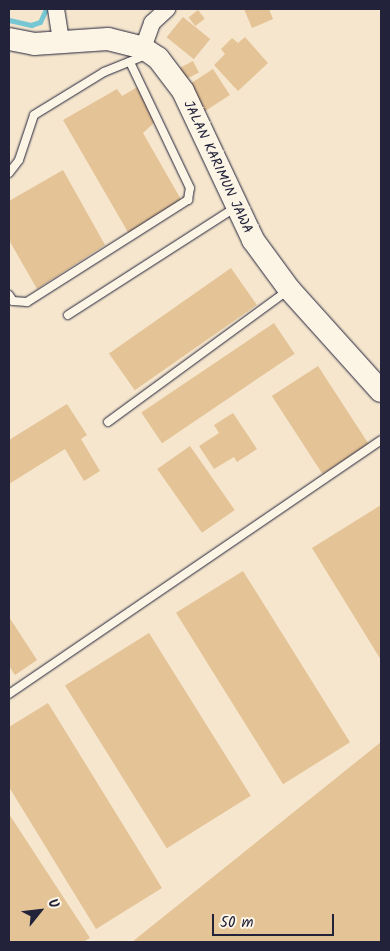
<!DOCTYPE html>
<html>
<head>
<meta charset="utf-8">
<style>
  body { margin:0 }
  #map { position:relative; width:390px; height:951px; overflow:hidden; background:#f5e6cd; font-family:Kalam,sans-serif }
  div>[style] { position:absolute }
  .stream>* { height:5px; margin:-2.5px; padding:0 2.5px; transform-origin:2.5px; border-radius:2.5px; background:#77c6d3 }
  .building>* { inset:0; background:#e4c396; transform-origin:0 0 }
  .roads { filter:drop-shadow(0 0 1px #22223b) drop-shadow(0 0 1px #22223b) }
  .lane>* { height:8px; margin:-4px; padding:0 4px; transform-origin:4px; border-radius:4px; background:#fcf5e5 }
  .street>* { height:16px; margin:-8px; padding:0 8px; transform-origin:8px; border-radius:8px; background:#fcf5e5 }
  .secondary>* { height:22px; margin:-11px; padding:0 11px; transform-origin:11px; border-radius:11px; background:#fcf5e5 }
  span { translate:-50% -50%; white-space:nowrap; text-align:center; line-height:1.15; -webkit-text-stroke:5px #fcf5e5; paint-order:stroke }
  .street-label { font-size:14px; color:#22223b }
  .frame { position:absolute; inset:0; border:10px solid #22223b; pointer-events:none }
  .north { position:absolute; left:15px; top:886px; width:50px; height:50px; -webkit-text-stroke:4px #fcf5e5; paint-order:stroke; rotate:61deg; font-size:14px; font-weight:700; line-height:20px; text-align:center; color:#22223b }
  .north::after { content:''; display:block; margin:auto; width:18px; height:22px; background:#22223b; clip-path:polygon(50% 0,100% 100%,50% 72%,0 100%) }
  .scale { position:absolute; left:212px; top:914px; width:122px; height:22px; box-sizing:border-box; border:2px solid #22223b; border-top:0; padding-left:6px; font-size:15px; line-height:18px; white-space:nowrap; color:#22223b; -webkit-text-stroke:4px #fcf5e5; paint-order:stroke }
</style>
</head>
<body>
<div id="map">
  <div class="stream">
    <div style="left:9px;top:20px;width:23px;rotate:13deg"></div>
    <div style="left:31px;top:25px;width:9px;rotate:-18deg"></div>
    <div style="left:40px;top:22px;width:14px;rotate:-65deg"></div>
  </div>
  <div class="building">
    <div style="clip-path:polygon(244px 9px,269px 9px,273px 19px,252px 28px)"></div>
    <div style="left:198px;top:10px;width:11px;height:12px;rotate:52deg"></div>
    <div style="left:183px;top:17px;width:35px;height:26px;rotate:39deg"></div>
    <div style="clip-path:polygon(245px 37px,268px 63px,238px 91px,214px 65px,225px 54px,221px 49px,232px 38px,238px 43px)"></div>
    <div style="left:193px;top:61px;width:13px;height:18px;rotate:63deg"></div>
    <div style="left:213px;top:69px;width:31px;height:33px;rotate:57deg"></div>
    <div style="clip-path:polygon(141px 85px,156px 121px,143px 133px,183px 203px,129px 234px,63px 120px,117px 89px,122px 96px)"></div>
    <div style="clip-path:polygon(63px 170px,105px 245px,37px 289px,9px 240px,9px 201px)"></div>
    <div style="left:231px;top:268px;width:45px;height:149px;rotate:55deg"></div>
    <div style="left:274px;top:323px;width:37px;height:160px;rotate:56deg"></div>
    <div style="left:318px;top:366px;width:93px;height:55px;rotate:57deg"></div>
    <div style="clip-path:polygon(67px 404px,87px 435px,81px 439px,100px 471px,84px 481px,65px 449px,9px 484px,9px 440px)"></div>
    <div style="clip-path:polygon(233px 413px,257px 449px,237px 462px,234px 457px,214px 469px,199px 446px,219px 433px,214px 425px)"></div>
    <div style="left:190px;top:446px;width:78px;height:40px;rotate:55deg"></div>
    <div style="clip-path:polygon(381px 505px,381px 660px,312px 548px)"></div>
    <div style="left:243px;top:571px;width:202px;height:79px;rotate:58deg"></div>
    <div style="clip-path:polygon(9px 617px,37px 660px,15px 675px,9px 666px)"></div>
    <div style="left:149px;top:633px;width:192px;height:99px;rotate:58deg"></div>
    <div style="clip-path:polygon(48px 703px,162px 888px,96px 929px,9px 787px,9px 727px)"></div>
    <div style="clip-path:polygon(381px 742px,381px 942px,132px 942px)"></div>
    <div style="clip-path:polygon(9px 814px,90px 938px,83px 942px,9px 942px)"></div>
  </div>
  <div class="roads">
    <div class="lane">
      <div style="left:9px;top:173px;width:16px;rotate:-52deg"></div>
      <div style="left:19px;top:160px;width:47px;rotate:-71.6deg"></div>
      <div style="left:34px;top:115px;width:82px;rotate:-31.6deg"></div>
      <div style="left:104px;top:72px;width:45px;rotate:-22deg"></div>
      <div style="left:9px;top:295px;width:7px;rotate:56deg"></div>
      <div style="left:13px;top:301px;width:14px;rotate:4deg"></div>
      <div style="left:27px;top:302px;width:191px;rotate:-32.4deg"></div>
      <div style="left:188px;top:200px;width:12px;rotate:-81deg"></div>
      <div style="left:190px;top:188px;width:140px;rotate:-115.5deg"></div>
      <div style="left:68px;top:315px;width:200px;rotate:-32.7deg"></div>
      <div style="left:108px;top:422px;width:222px;rotate:-36.2deg"></div>
      <div style="left:9px;top:694px;width:450px;rotate:-34.3deg"></div>
    </div>
    <div class="street">
      <div style="left:56px;top:9px;width:33px;rotate:81deg"></div>
      <div style="left:143px;top:48px;width:27px;rotate:-70deg"></div>
      <div style="left:152px;top:23px;width:21px;rotate:-43deg"></div>
    </div>
    <div class="secondary">
      <div style="left:9px;top:39px;width:25px;rotate:11deg"></div>
      <div style="left:34px;top:44px;width:74px;rotate:-3.9deg"></div>
      <div style="left:108px;top:39px;width:36px;rotate:14deg"></div>
      <div style="left:143px;top:48px;width:18px;rotate:34deg"></div>
      <div style="left:158px;top:58px;width:41px;rotate:52.9deg"></div>
      <div style="left:183px;top:91px;width:165px;rotate:64.8deg"></div>
      <div style="left:253px;top:240px;width:61px;rotate:53.7deg"></div>
      <div style="left:289px;top:289px;width:137px;rotate:48deg"></div>
    </div>
  </div>
  <div class="street-label">
    <span style="left:218px;top:167px;rotate:65deg">JALAN KARIMUN JAWA</span>
  </div>
  <div class="frame"></div>
  <div class="north">U</div>
  <div class="scale">50 m</div>
</div>
</body>
</html>
